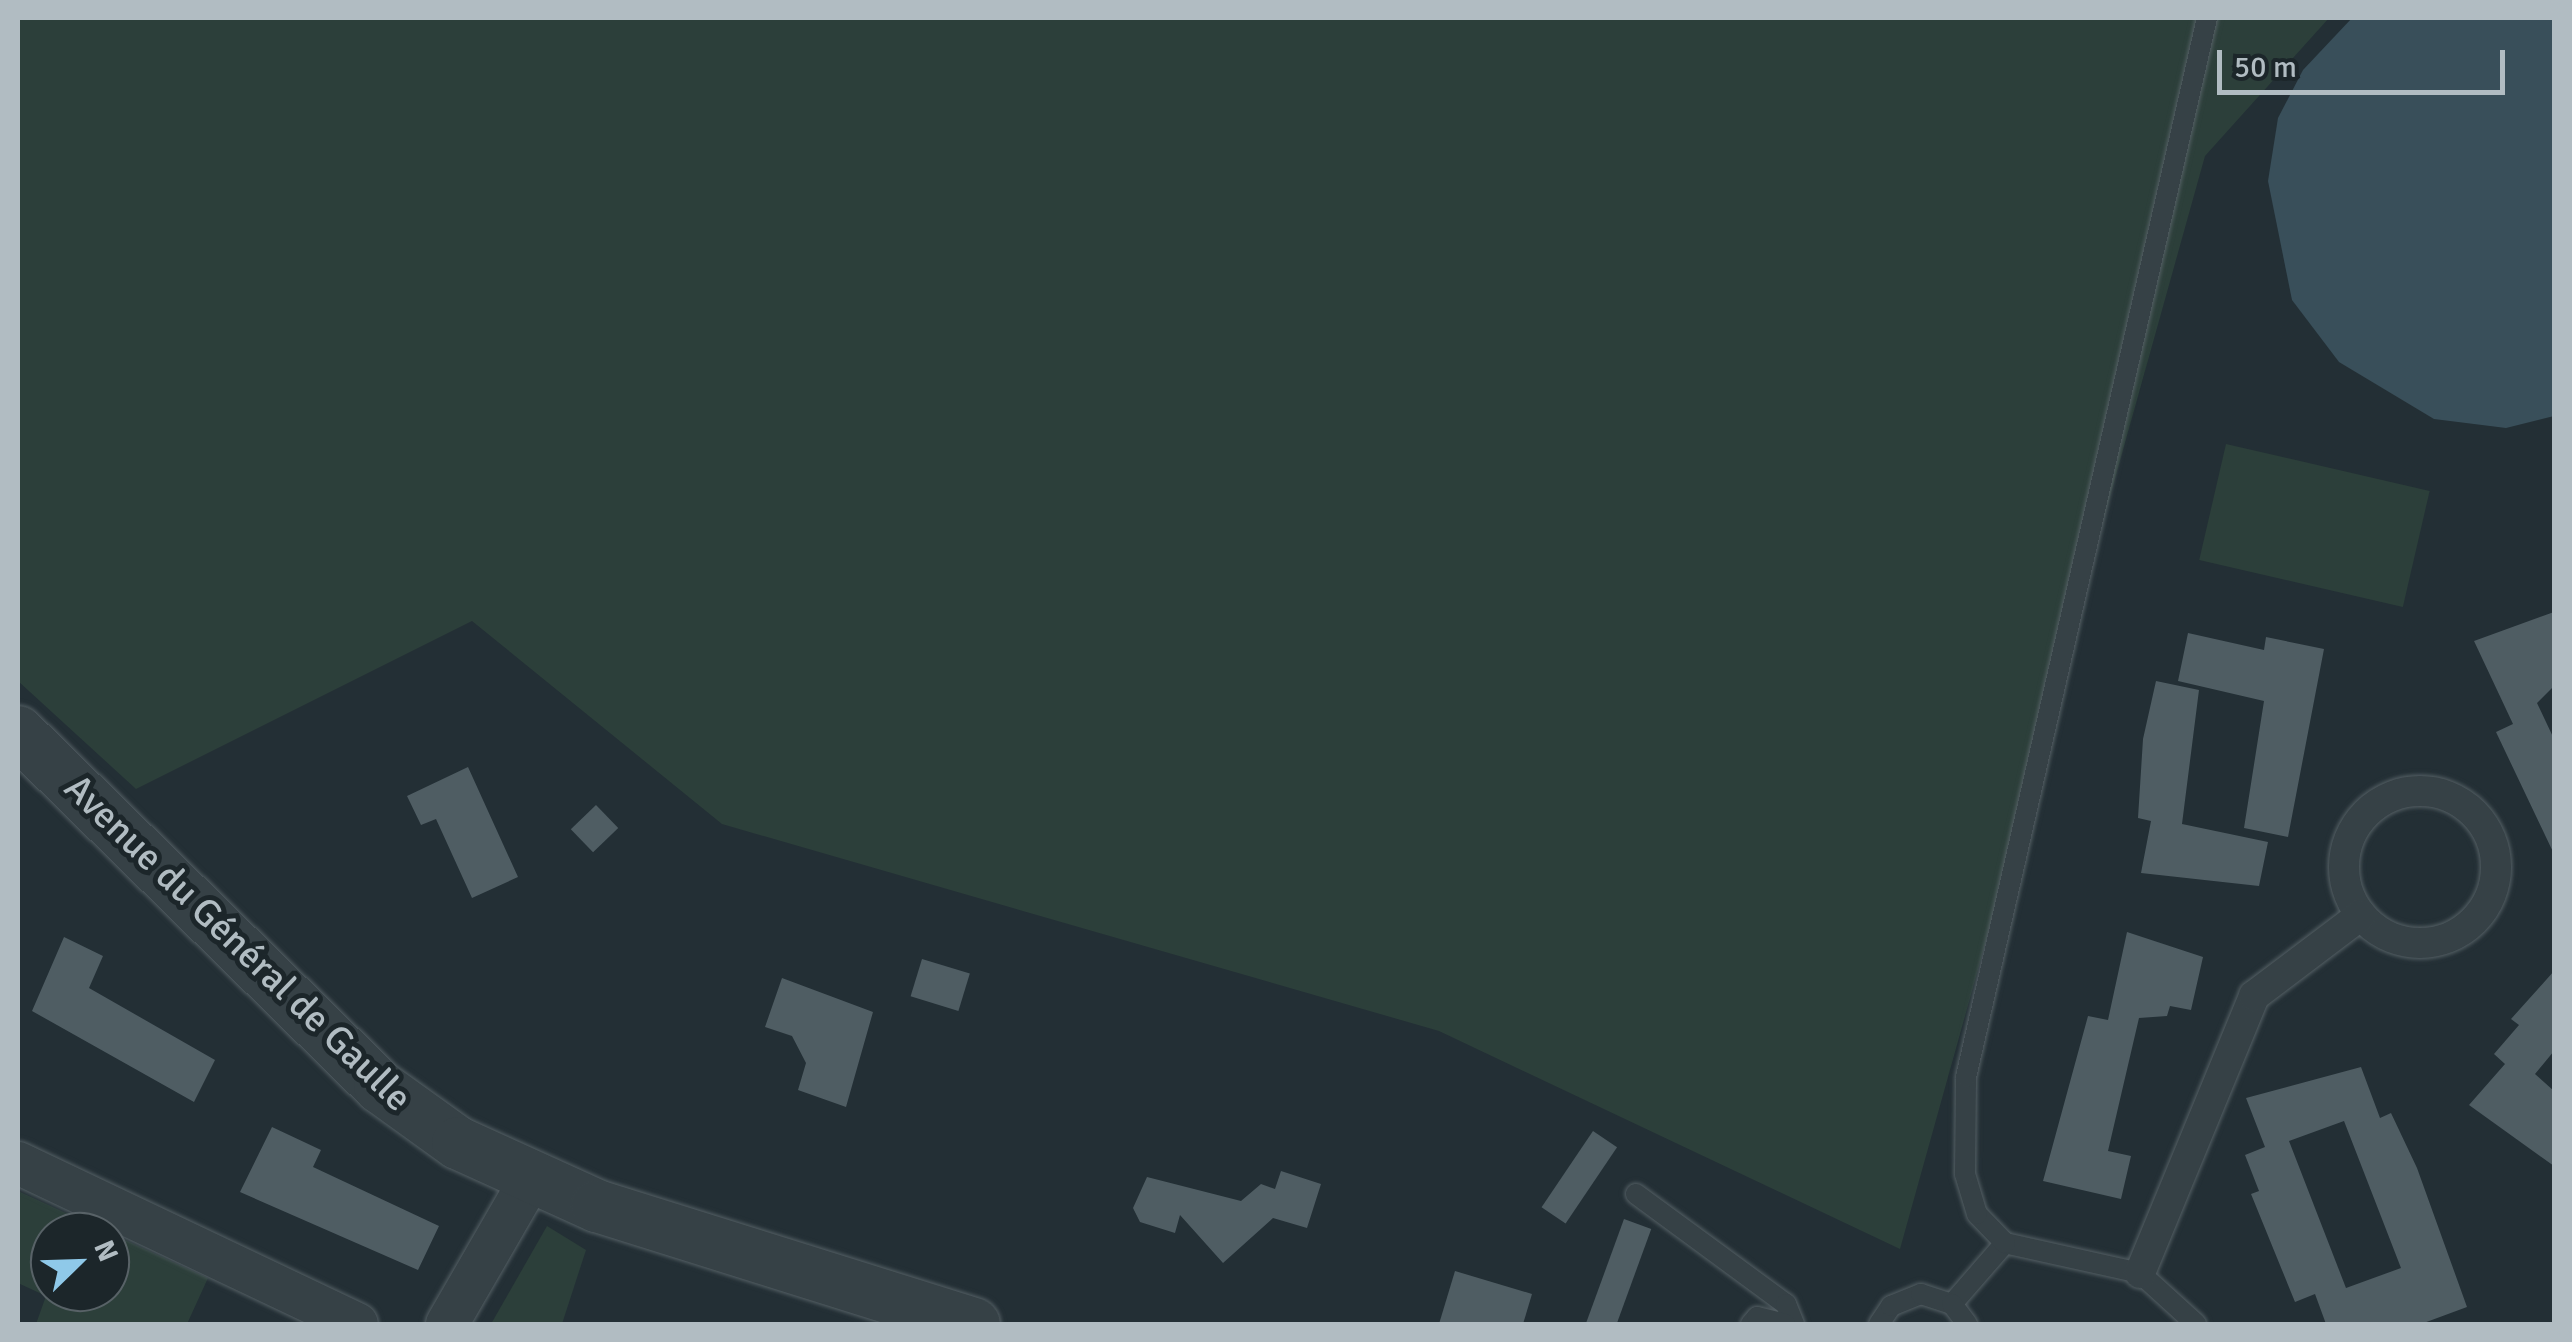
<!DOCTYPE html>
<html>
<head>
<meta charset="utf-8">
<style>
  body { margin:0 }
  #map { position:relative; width:2572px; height:1342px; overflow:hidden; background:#232f35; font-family:Signika,sans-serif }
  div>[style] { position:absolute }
  .green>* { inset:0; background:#2c3f3a; transform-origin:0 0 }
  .water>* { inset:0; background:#394f5a }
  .building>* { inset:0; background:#4f5d63; transform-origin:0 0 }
  .roads { filter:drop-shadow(0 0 2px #545f64) drop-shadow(0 0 2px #545f64) }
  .service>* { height:20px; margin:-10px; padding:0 10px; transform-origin:10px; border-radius:10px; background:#364146 }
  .pedestrian>* { height:30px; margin:-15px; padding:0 15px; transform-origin:15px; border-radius:15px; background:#364146 }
  .pedestrian>.ring { margin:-15px; padding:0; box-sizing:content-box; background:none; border:30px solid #364146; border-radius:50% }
  .minor>* { height:42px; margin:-21px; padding:0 21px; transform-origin:21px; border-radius:21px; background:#364146 }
  .tertiary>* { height:52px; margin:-26px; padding:0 26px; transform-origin:26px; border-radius:26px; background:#364146 }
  span { translate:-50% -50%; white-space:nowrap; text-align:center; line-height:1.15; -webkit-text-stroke:10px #1c262a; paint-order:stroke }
  .street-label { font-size:38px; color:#b1bcc2 }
  .frame { position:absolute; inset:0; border:20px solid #b1bcc2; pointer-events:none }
  .north { position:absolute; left:30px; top:1212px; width:100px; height:100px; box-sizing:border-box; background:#1c262a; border:2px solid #586267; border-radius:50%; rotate:67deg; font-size:28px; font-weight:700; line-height:40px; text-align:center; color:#b1bcc2 }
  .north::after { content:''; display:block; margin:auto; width:35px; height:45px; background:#8fc9e9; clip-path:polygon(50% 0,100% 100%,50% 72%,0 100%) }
  .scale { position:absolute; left:2217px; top:50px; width:288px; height:45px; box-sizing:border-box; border:5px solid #b1bcc2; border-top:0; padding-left:12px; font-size:30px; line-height:35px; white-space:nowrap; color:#b1bcc2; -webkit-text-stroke:8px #1c262a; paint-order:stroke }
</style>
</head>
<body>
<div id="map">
  <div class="green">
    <div style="clip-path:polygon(18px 18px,2329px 18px,2205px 156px,1900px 1249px,1439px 1031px,722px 824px,472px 621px,136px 789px,18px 681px)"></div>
    <div style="left:2226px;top:444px;width:209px;height:119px;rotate:13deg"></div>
    <div style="clip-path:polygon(18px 1191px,107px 1232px,50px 1232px,50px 1292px,110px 1292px,110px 1233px,208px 1278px,187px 1324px,36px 1324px,46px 1296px,18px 1283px)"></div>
    <div style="clip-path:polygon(547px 1226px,586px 1250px,562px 1324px,491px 1324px)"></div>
  </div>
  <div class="water">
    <div style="clip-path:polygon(2554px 18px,2554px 416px,2506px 428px,2434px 419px,2339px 362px,2292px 300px,2268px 181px,2278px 118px,2303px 70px,2352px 18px)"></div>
  </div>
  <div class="building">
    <div style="clip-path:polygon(2554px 612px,2554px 686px,2537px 703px,2554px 739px,2554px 854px,2496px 732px,2513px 724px,2474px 641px)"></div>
    <div style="clip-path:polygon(2188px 633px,2264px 650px,2266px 637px,2324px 649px,2288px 837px,2244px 828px,2264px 701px,2178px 681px)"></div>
    <div style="clip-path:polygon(2156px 681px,2199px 690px,2182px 824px,2268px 842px,2259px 886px,2141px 873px,2151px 821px,2138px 818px,2143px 739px)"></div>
    <div style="clip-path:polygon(468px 767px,518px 877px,472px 898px,436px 819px,421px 825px,407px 796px)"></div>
    <div style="left:596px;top:805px;width:32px;height:35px;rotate:46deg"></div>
    <div style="clip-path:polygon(2127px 932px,2203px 957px,2191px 1010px,2170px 1006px,2167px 1016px,2139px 1018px,2108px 1151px,2131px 1156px,2121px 1199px,2043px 1181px,2088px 1016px,2108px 1020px)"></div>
    <div style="clip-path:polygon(64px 937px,103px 956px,89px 988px,215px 1060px,194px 1102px,32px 1011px)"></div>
    <div style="left:922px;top:959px;width:50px;height:39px;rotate:17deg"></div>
    <div style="clip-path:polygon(2554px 971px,2554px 1051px,2535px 1074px,2554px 1091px,2554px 1166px,2469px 1105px,2505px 1064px,2494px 1054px,2519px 1025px,2511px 1019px)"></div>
    <div style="clip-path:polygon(782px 978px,873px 1012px,846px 1107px,798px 1090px,806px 1063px,792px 1036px,765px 1027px)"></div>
    <div style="clip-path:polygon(evenodd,2361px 1067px,2380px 1118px,2391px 1113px,2417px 1168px,2467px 1307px,2421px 1324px,2326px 1324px,2315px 1294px,2295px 1302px,2251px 1194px,2259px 1191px,2245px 1155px,2265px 1147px,2246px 1098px,2361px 1067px,2344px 1121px,2401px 1268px,2346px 1288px,2289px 1141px,2344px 1121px)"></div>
    <div style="clip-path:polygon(272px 1127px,321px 1150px,313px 1167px,439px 1226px,418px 1270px,240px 1192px)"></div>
    <div style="left:1593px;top:1131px;width:29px;height:92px;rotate:34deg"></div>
    <div style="clip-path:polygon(1281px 1171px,1321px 1184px,1307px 1228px,1273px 1218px,1223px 1263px,1180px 1215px,1175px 1233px,1140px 1222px,1133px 1208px,1147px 1177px,1241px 1201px,1261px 1184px,1275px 1189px)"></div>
    <div style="left:1624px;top:1219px;width:29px;height:110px;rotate:20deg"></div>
    <div style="clip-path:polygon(1455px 1271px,1532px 1294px,1523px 1324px,1439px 1324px)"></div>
  </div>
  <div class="roads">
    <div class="service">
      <div style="left:1636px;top:1194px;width:186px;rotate:36.3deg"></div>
      <div style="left:1786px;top:1304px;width:22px;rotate:68deg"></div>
      <div style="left:1952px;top:1304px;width:81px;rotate:-49deg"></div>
      <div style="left:1751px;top:1324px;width:9px;rotate:-49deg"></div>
      <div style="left:1757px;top:1317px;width:29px;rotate:14deg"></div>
      <div style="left:1879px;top:1324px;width:22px;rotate:-56deg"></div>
      <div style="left:1891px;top:1306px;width:32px;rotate:-22deg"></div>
      <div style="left:1921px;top:1294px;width:33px;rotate:18deg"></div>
      <div style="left:1952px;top:1304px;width:25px;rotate:53deg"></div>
      <div style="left:2196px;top:1324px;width:76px;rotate:-137.7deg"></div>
      <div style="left:2140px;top:1273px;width:138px;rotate:-167.5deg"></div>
      <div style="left:2005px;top:1243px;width:40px;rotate:-134deg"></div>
      <div style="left:1977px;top:1214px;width:42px;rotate:-106.7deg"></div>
      <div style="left:1965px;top:1174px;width:97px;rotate:-89.4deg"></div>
      <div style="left:1966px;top:1077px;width:1086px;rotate:-77.18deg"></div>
    </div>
    <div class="pedestrian">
      <div class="ring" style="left:2344px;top:791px;width:122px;height:122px"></div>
      <div style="left:2140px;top:1273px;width:300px;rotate:-67.6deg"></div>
      <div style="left:2254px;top:996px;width:134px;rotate:-37.1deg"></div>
    </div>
    <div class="minor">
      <div style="left:18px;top:1163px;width:375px;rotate:25.4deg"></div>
      <div style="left:447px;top:1324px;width:170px;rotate:-60deg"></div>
    </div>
    <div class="tertiary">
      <div style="left:18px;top:732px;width:507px;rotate:44.44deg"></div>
      <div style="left:380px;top:1087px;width:96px;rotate:35.7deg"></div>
      <div style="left:458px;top:1143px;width:153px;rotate:24.4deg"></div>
      <div style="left:597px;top:1206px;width:395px;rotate:17.4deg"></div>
    </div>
  </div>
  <div class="street-label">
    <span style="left:238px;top:943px;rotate:44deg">Avenue du Général de Gaulle</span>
  </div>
  <div class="frame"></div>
  <div class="north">N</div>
  <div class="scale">50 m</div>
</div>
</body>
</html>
